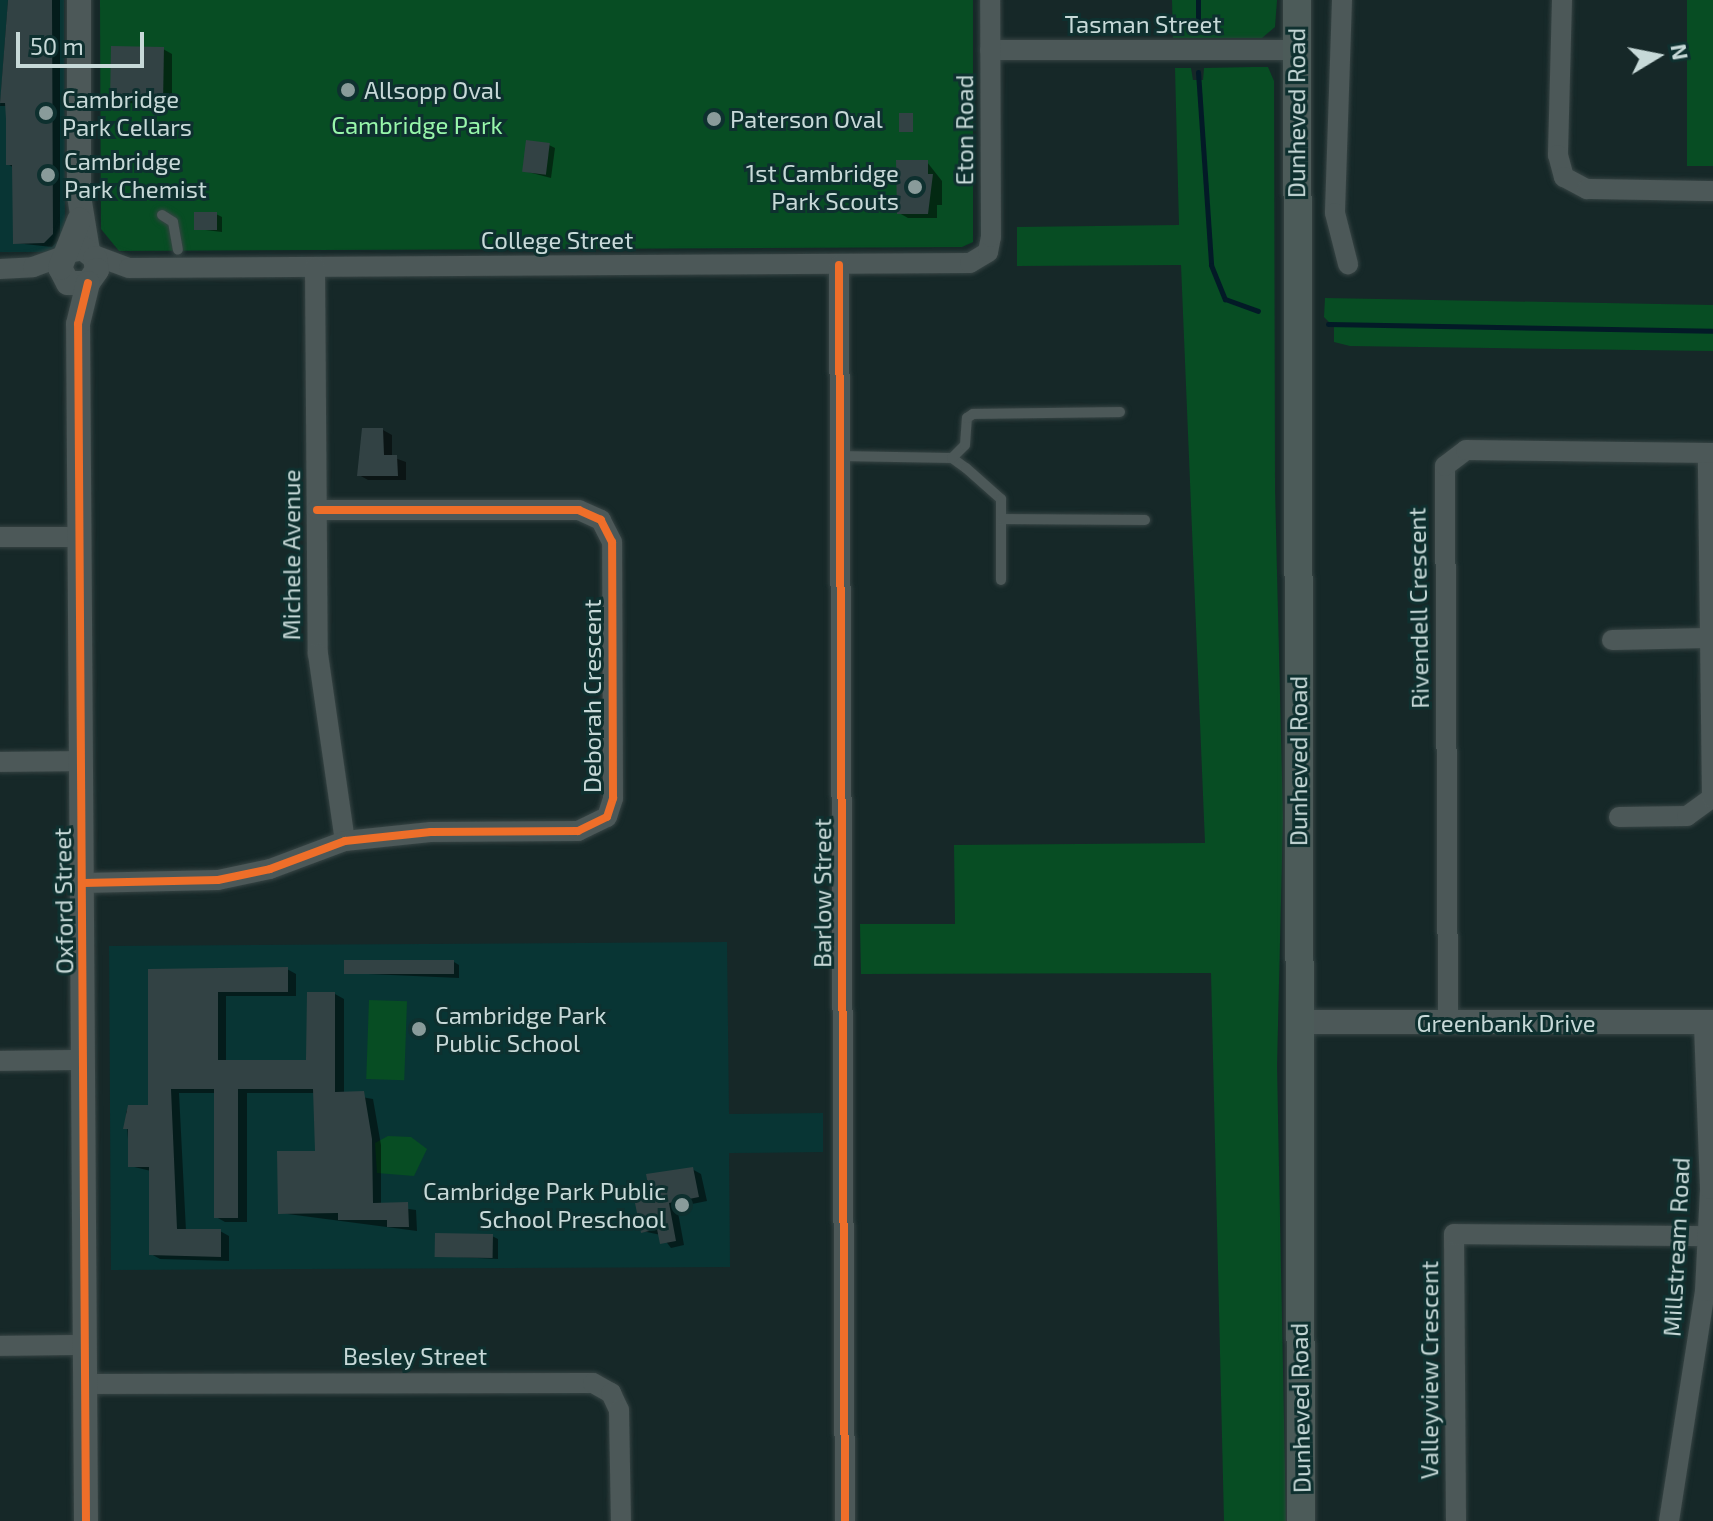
<!DOCTYPE html>
<html>
<head>
<meta charset="utf-8">
<style>
  body { margin:0 }
  #map { position:relative; width:1713px; height:1521px; overflow:hidden; background:#162828; font-family:"Exo 2",sans-serif }
  div>[style] { position:absolute }
  .built>* { inset:0; background:#083534 }
  .green>* { inset:0; background:#074d23; transform-origin:0 0 }
  .shadow>* { inset:0; background:#0007 }
  .stream>* { height:5px; margin:-2.5px; padding:0 2.5px; transform-origin:2.5px; border-radius:2.5px; background:#031a27 }
  .building>* { inset:0; background:#324244; transform-origin:0 0 }
  .roads { filter:drop-shadow(0 0 2px #374444) drop-shadow(0 0 2px #374444) }
  .service>* { height:10px; margin:-5px; padding:0 5px; transform-origin:5px; border-radius:5px; background:#4c5858 }
  .minor>* { height:20px; margin:-10px; padding:0 10px; transform-origin:10px; border-radius:10px; background:#4c5858 }
  .tertiary>* { height:24px; margin:-12px; padding:0 12px; transform-origin:12px; border-radius:12px; background:#4c5858 }
  .secondary>* { height:28px; margin:-14px; padding:0 14px; transform-origin:14px; border-radius:14px; background:#4c5b59 }
  .cycleway>* { height:8px; margin:-4px; padding:0 4px; transform-origin:4px; border-radius:4px; background:#ee6e29 }
  .dots>* { width:22px; height:22px; translate:-50% -50%; box-sizing:border-box; border:4px solid #0e302f; border-radius:50% }
  span { translate:-50% -50%; white-space:nowrap; text-align:center; line-height:1.15; -webkit-text-stroke:6px #0e302f; paint-order:stroke }
  .street-label { font-size:24px; color:#c7d9d8 }
  .poi-label { font-size:24px; color:#c7d9d8 }
  .left { translate:0 -50%; text-align:left }
  .right { translate:-100% -50%; text-align:right }
  .park-label { font-size:24px; color:#97f6aa }
  .north { position:absolute; left:1617px; top:16px; width:80px; height:80px; -webkit-text-stroke:6px #0e302f; paint-order:stroke; rotate:80deg; font-size:22px; font-weight:700; line-height:32px; text-align:center; color:#c7d9d8 }
  .north::after { content:''; display:block; margin:auto; width:28px; height:36px; background:#c7d9d8; clip-path:polygon(50% 0,100% 100%,50% 72%,0 100%) }
  .scale { position:absolute; left:16px; top:32px; width:128px; height:36px; box-sizing:border-box; border:4px solid #c7d9d8; border-top:0; padding-left:10px; font-size:24px; line-height:28px; white-space:nowrap; color:#c7d9d8; -webkit-text-stroke:6px #0e302f; paint-order:stroke }
</style>
</head>
<body>
<div id="map">
  <div class="built">
    <div style="clip-path:polygon(0 0,64px 0,65px 230px,55px 252px,0 252px)"></div>
    <div style="clip-path:polygon(727px 942px,729px 1114px,823px 1113px,823px 1152px,729px 1153px,730px 1267px,111px 1270px,109px 946px)"></div>
  </div>
  <div class="green">
    <div style="clip-path:polygon(100px 0,973px 0,973px 242px,962px 247px,119px 251px,101px 229px)"></div>
    <div style="clip-path:polygon(1172px 0,1277px 0,1275px 27px,1262px 38px,1173px 38px)"></div>
    <div style="left:1687px;top:0;width:26px;height:166px"></div>
    <div style="clip-path:polygon(1253px 67px,1268px 67px,1274px 81px,1275px 489px,1283px 818px,1277px 1066px,1286px 1521px,1224px 1521px,1211px 973px,861px 974px,860px 924px,955px 924px,954px 845px,1205px 843px,1181px 265px,1017px 266px,1017px 227px,1179px 225px,1175px 68px,1191px 68px,1193px 80px,1203px 80px,1204px 68px)"></div>
    <div style="clip-path:polygon(1325px 298px,1713px 305px,1713px 351px,1350px 346px,1334px 342px,1334px 327px,1324px 317px)"></div>
    <div style="left:369px;top:1000px;width:38px;height:79px;rotate:2deg"></div>
    <div style="clip-path:polygon(388px 1136px,411px 1137px,427px 1149px,414px 1176px,377px 1173px,375px 1143px)"></div>
  </div>
  <div class="shadow">
    <div style="clip-path:polygon(8px 0,60px 0,60px 239px,52px 247px,15px 243px,14px 168px,8px 164px,7px 106px,0 106px)"></div>
    <div style="clip-path:polygon(163px 49px,172px 54px,172px 104px,121px 103px,112px 98px)"></div>
    <div style="clip-path:polygon(549px 145px,555px 148px,551px 178px,524px 171px)"></div>
    <div style="clip-path:polygon(927px 162px,942px 181px,942px 205px,937px 205px,937px 218px,908px 218px,899px 213px)"></div>
    <div style="clip-path:polygon(216px 214px,222px 217px,222px 232px,197px 229px)"></div>
    <div style="clip-path:polygon(383px 430px,392px 435px,392px 457px,406px 462px,406px 480px,368px 480px,359px 475px)"></div>
    <div style="clip-path:polygon(454px 962px,459px 965px,459px 978px,346px 973px)"></div>
    <div style="clip-path:polygon(287px 969px,296px 974px,296px 996px,226px 996px,226px 1062px,308px 1062px,335px 994px,344px 999px,344px 1094px,373px 1099px,381px 1145px,381px 1205px,416px 1210px,417px 1231px,280px 1213px,317px 1153px,316px 1093px,247px 1093px,247px 1222px,225px 1222px,216px 1217px,216px 1093px,179px 1093px,186px 1231px,220px 1231px,229px 1236px,229px 1261px,160px 1259px,151px 1254px,151px 1171px,130px 1166px,126px 1112px,129px 1107px,150px 1107px,150px 971px)"></div>
    <div style="clip-path:polygon(692px 1169px,701px 1174px,707px 1201px,677px 1207px,684px 1245px,671px 1248px,661px 1235px,642px 1231px,651px 1192px)"></div>
    <div style="clip-path:polygon(492px 1236px,498px 1239px,498px 1259px,437px 1256px)"></div>
  </div>
  <div class="stream">
    <div style="left:1198px;top:23px;width:23px;rotate:-90deg"></div>
    <div style="left:1198px;top:72px;width:193px;rotate:86.1deg"></div>
    <div style="left:1211px;top:265px;width:37px;rotate:68deg"></div>
    <div style="left:1225px;top:299px;width:35px;rotate:20deg"></div>
    <div style="left:1328px;top:324px;width:385px;rotate:1deg"></div>
  </div>
  <div class="building">
    <div style="clip-path:polygon(8px 0,52px 0,53px 234px,44px 243px,13px 244px,12px 165px,6px 165px,6px 119px,5px 103px,0 103px)"></div>
    <div style="left:111px;top:46px;width:53px;height:53px;rotate:1deg"></div>
    <div style="left:899px;top:113px;width:14px;height:19px"></div>
    <div style="left:526px;top:140px;width:24px;height:32px;rotate:7deg"></div>
    <div style="clip-path:polygon(896px 160px,928px 160px,928px 174px,933px 174px,928px 214px,897px 214px)"></div>
    <div style="left:194px;top:212px;width:23px;height:18px"></div>
    <div style="clip-path:polygon(362px 428px,383px 428px,384px 455px,397px 455px,398px 476px,357px 476px)"></div>
    <div style="left:344px;top:960px;width:110px;height:14px"></div>
    <div style="clip-path:polygon(288px 967px,288px 992px,218px 992px,218px 1060px,306px 1060px,307px 992px,335px 992px,335px 1092px,364px 1091px,372px 1139px,373px 1203px,408px 1202px,409px 1227px,387px 1227px,387px 1220px,338px 1220px,338px 1213px,278px 1214px,277px 1151px,315px 1151px,313px 1089px,238px 1089px,238px 1218px,214px 1218px,214px 1089px,171px 1089px,177px 1229px,221px 1229px,221px 1257px,149px 1255px,149px 1167px,128px 1167px,128px 1129px,123px 1129px,128px 1105px,148px 1105px,148px 969px)"></div>
    <div style="clip-path:polygon(693px 1167px,699px 1197px,669px 1203px,676px 1241px,660px 1244px,657px 1229px,641px 1233px,633px 1193px,649px 1190px,646px 1174px)"></div>
    <div style="left:435px;top:1233px;width:58px;height:24px;rotate:1deg"></div>
  </div>
  <div class="roads">
    <div class="service">
      <div style="left:162px;top:215px;width:13px;rotate:32deg"></div>
      <div style="left:173px;top:222px;width:28px;rotate:80deg"></div>
      <div style="left:839px;top:456px;width:113px;rotate:1deg"></div>
      <div style="left:952px;top:458px;width:17px;rotate:36deg"></div>
      <div style="left:966px;top:468px;width:47px;rotate:41.5deg"></div>
      <div style="left:1001px;top:499px;width:81px;rotate:90deg"></div>
      <div style="left:952px;top:458px;width:18px;rotate:-45deg"></div>
      <div style="left:965px;top:445px;width:27px;rotate:-86deg"></div>
      <div style="left:967px;top:418px;width:7px;rotate:-34deg"></div>
      <div style="left:973px;top:414px;width:147px;rotate:-0.8deg"></div>
      <div style="left:1002px;top:519px;width:143px;rotate:0.4deg"></div>
    </div>
    <div class="minor">
      <div style="left:1342px;top:0;width:213px;rotate:91.9deg"></div>
      <div style="left:1335px;top:213px;width:53px;rotate:75.7deg"></div>
      <div style="left:1562px;top:0;width:155px;rotate:91.5deg"></div>
      <div style="left:1558px;top:155px;width:23px;rotate:75deg"></div>
      <div style="left:1564px;top:177px;width:26px;rotate:28deg"></div>
      <div style="left:1587px;top:189px;width:126px;rotate:0.9deg"></div>
      <div style="left:990px;top:50px;width:306px"></div>
      <div style="left:91px;top:254px;width:40px;rotate:20.2deg"></div>
      <div style="left:129px;top:268px;width:841px;rotate:-0.34deg"></div>
      <div style="left:970px;top:263px;width:21px;rotate:-31deg"></div>
      <div style="left:988px;top:252px;width:15px;rotate:-79deg"></div>
      <div style="left:991px;top:237px;width:237px;rotate:-90.2deg"></div>
      <div style="left:839px;top:265px;width:1256px;rotate:89.73deg"></div>
      <div style="left:315px;top:267px;width:387px;rotate:89.6deg"></div>
      <div style="left:318px;top:654px;width:189px;rotate:81.8deg"></div>
      <div style="left:0;top:269px;width:33px;rotate:-3deg"></div>
      <div style="left:33px;top:267px;width:32px;rotate:-20deg"></div>
      <div style="left:0;top:537px;width:79px"></div>
      <div style="left:1612px;top:640px;width:97px;rotate:-1.2deg"></div>
      <div style="left:0;top:762px;width:81px;rotate:-0.7deg"></div>
      <div style="left:1619px;top:817px;width:68px;rotate:-0.8deg"></div>
      <div style="left:1687px;top:816px;width:31px;rotate:-36deg"></div>
      <div style="left:1712px;top:798px;width:345px;rotate:-90.7deg"></div>
      <div style="left:83px;top:883px;width:135px;rotate:-1.3deg"></div>
      <div style="left:218px;top:880px;width:53px;rotate:-11.9deg"></div>
      <div style="left:270px;top:869px;width:80px;rotate:-20.5deg"></div>
      <div style="left:345px;top:841px;width:86px;rotate:-6deg"></div>
      <div style="left:431px;top:832px;width:147px;rotate:-0.4deg"></div>
      <div style="left:578px;top:831px;width:32px;rotate:-26deg"></div>
      <div style="left:607px;top:817px;width:20px;rotate:-72deg"></div>
      <div style="left:613px;top:798px;width:256px;rotate:-90.2deg"></div>
      <div style="left:612px;top:542px;width:25px;rotate:-117deg"></div>
      <div style="left:601px;top:520px;width:24px;rotate:-156deg"></div>
      <div style="left:579px;top:510px;width:262px;rotate:180deg"></div>
      <div style="left:1448px;top:1024px;width:558px;rotate:-90.31deg"></div>
      <div style="left:1445px;top:466px;width:26px;rotate:-37deg"></div>
      <div style="left:1466px;top:450px;width:247px;rotate:0.7deg"></div>
      <div style="left:0;top:1061px;width:84px;rotate:-0.7deg"></div>
      <div style="left:0;top:1346px;width:86px;rotate:-0.7deg"></div>
      <div style="left:85px;top:1384px;width:508px;rotate:-0.11deg"></div>
      <div style="left:593px;top:1383px;width:21px;rotate:29deg"></div>
      <div style="left:611px;top:1393px;width:19px;rotate:65deg"></div>
      <div style="left:619px;top:1410px;width:111px;rotate:89deg"></div>
      <div style="left:1456px;top:1521px;width:287px;rotate:-90.4deg"></div>
      <div style="left:1454px;top:1234px;width:254px;rotate:0.5deg"></div>
      <div style="left:1669px;top:1521px;width:233px;rotate:-81.1deg"></div>
      <div style="left:1705px;top:1291px;width:102px;rotate:-87.2deg"></div>
      <div style="left:1710px;top:1189px;width:167px;rotate:-92.1deg"></div>
    </div>
    <div class="tertiary">
      <div style="left:79px;top:0;width:196px;rotate:90deg"></div>
      <div style="left:79px;top:196px;width:56px;rotate:80.7deg"></div>
      <div style="left:68px;top:251px;width:15px;rotate:-11deg"></div>
      <div style="left:83px;top:248px;width:16px;rotate:40deg"></div>
      <div style="left:95px;top:258px;width:12px;rotate:81deg"></div>
      <div style="left:97px;top:270px;width:16px;rotate:125deg"></div>
      <div style="left:88px;top:283px;width:20px;rotate:180deg"></div>
      <div style="left:68px;top:283px;width:17px;rotate:-118deg"></div>
      <div style="left:60px;top:268px;width:52px;rotate:-68.4deg"></div>
      <div style="left:1299px;top:1022px;width:414px"></div>
      <div style="left:86px;top:1521px;width:1197px;rotate:-90.38deg"></div>
      <div style="left:78px;top:324px;width:42px;rotate:-76.3deg"></div>
    </div>
    <div class="secondary">
      <div style="left:1297px;top:0;width:1521px;rotate:89.85deg"></div>
    </div>
  </div>
  <div class="cycleway">
    <div style="left:839px;top:265px;width:1256px;rotate:89.73deg"></div>
    <div style="left:83px;top:883px;width:135px;rotate:-1.3deg"></div>
    <div style="left:218px;top:880px;width:53px;rotate:-11.9deg"></div>
    <div style="left:270px;top:869px;width:80px;rotate:-20.5deg"></div>
    <div style="left:345px;top:841px;width:86px;rotate:-6deg"></div>
    <div style="left:431px;top:832px;width:147px;rotate:-0.4deg"></div>
    <div style="left:578px;top:831px;width:32px;rotate:-26deg"></div>
    <div style="left:607px;top:817px;width:20px;rotate:-72deg"></div>
    <div style="left:613px;top:798px;width:256px;rotate:-90.2deg"></div>
    <div style="left:612px;top:542px;width:25px;rotate:-117deg"></div>
    <div style="left:601px;top:520px;width:24px;rotate:-156deg"></div>
    <div style="left:579px;top:510px;width:262px;rotate:180deg"></div>
    <div style="left:86px;top:1521px;width:1197px;rotate:-90.38deg"></div>
    <div style="left:78px;top:324px;width:42px;rotate:-76.3deg"></div>
  </div>
  <div class="dots">
    <div style="left:348px;top:90px;background:#899b9a"></div>
    <div style="left:46px;top:113px;background:#899b9a"></div>
    <div style="left:714px;top:119px;background:#899b9a"></div>
    <div style="left:48px;top:175px;background:#899b9a"></div>
    <div style="left:915px;top:187px;background:#899b9a"></div>
    <div style="left:419px;top:1029px;background:#899b9a"></div>
    <div style="left:682px;top:1205px;background:#899b9a"></div>
  </div>
  <div class="street-label">
    <span style="left:1143px;top:24px">Tasman Street</span>
    <span style="left:1296px;top:113px;rotate:-90deg">Dunheved Road</span>
    <span style="left:964px;top:130px;rotate:-90deg">Eton Road</span>
    <span style="left:557px;top:240px">College Street</span>
    <span style="left:291px;top:555px;rotate:-90deg">Michele Avenue</span>
    <span style="left:1418px;top:608px;rotate:-91deg">Rivendell Crescent</span>
    <span style="left:592px;top:696px;rotate:-90deg">Deborah Crescent</span>
    <span style="left:1298px;top:761px;rotate:-90deg">Dunheved Road</span>
    <span style="left:822px;top:893px;rotate:-90deg">Barlow Street</span>
    <span style="left:63px;top:901px;rotate:-91deg">Oxford Street</span>
    <span style="left:1506px;top:1023px">Greenbank Drive</span>
    <span style="left:1676px;top:1247px;rotate:-87deg">Millstream Road</span>
    <span style="left:415px;top:1356px">Besley Street</span>
    <span style="left:1429px;top:1370px;rotate:-90deg">Valleyview Crescent</span>
    <span style="left:1300px;top:1408px;rotate:-91deg">Dunheved Road</span>
  </div>
  <div class="poi-label">
    <span class="left" style="left:364px;top:90px">Allsopp Oval</span>
    <span class="left" style="left:62px;top:113px">Cambridge<br>Park Cellars</span>
    <span class="left" style="left:730px;top:119px">Paterson Oval</span>
    <span class="left" style="left:64px;top:175px">Cambridge<br>Park Chemist</span>
    <span class="right" style="left:899px;top:187px">1st Cambridge<br>Park Scouts</span>
    <span class="left" style="left:435px;top:1029px">Cambridge Park<br>Public School</span>
    <span class="right" style="left:666px;top:1205px">Cambridge Park Public<br>School Preschool</span>
  </div>
  <div class="park-label">
    <span style="left:417px;top:125px">Cambridge Park</span>
  </div>
  <div class="north">N</div>
  <div class="scale">50 m</div>
</div>
</body>
</html>
